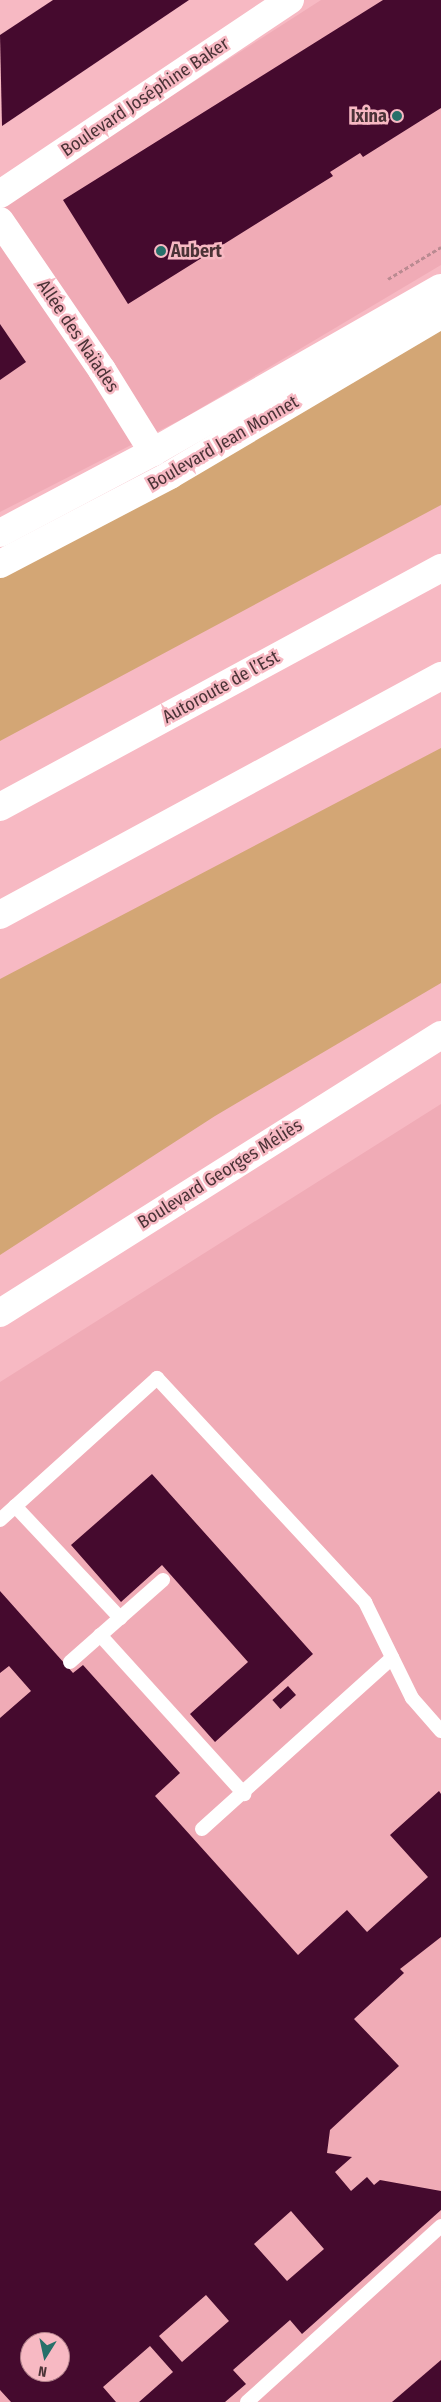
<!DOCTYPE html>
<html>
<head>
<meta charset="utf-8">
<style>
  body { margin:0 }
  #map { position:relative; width:441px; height:2402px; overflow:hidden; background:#f7b9c3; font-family:"Fira Sans Condensed",sans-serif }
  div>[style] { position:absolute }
  .built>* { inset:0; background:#f0abb6 }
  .green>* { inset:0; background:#d3a675 }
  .building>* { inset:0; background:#450a2e; transform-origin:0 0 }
  .path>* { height:3px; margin-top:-1.5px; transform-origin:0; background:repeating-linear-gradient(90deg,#ba8a91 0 4px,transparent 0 6.5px) }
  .lane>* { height:14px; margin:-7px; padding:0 7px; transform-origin:7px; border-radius:7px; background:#fff }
  .street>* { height:28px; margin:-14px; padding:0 14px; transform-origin:14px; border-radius:14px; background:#fff }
  .secondary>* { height:28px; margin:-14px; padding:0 14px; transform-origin:14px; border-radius:14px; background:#fff }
  .highway>* { height:28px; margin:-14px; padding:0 14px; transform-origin:14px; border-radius:14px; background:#fff }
  .dots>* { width:14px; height:14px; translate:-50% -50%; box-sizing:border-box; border:2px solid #f7b9c3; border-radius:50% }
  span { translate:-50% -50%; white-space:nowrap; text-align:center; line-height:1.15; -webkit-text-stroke:5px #f7b9c3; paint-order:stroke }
  .street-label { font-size:18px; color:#4b3337 }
  .poi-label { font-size:18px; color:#4b3337; font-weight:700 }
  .right { translate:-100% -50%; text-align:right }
  .left { translate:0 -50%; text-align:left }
  .north { position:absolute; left:20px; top:2332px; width:50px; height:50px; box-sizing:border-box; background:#f7b9c3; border:1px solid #b2838b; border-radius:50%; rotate:190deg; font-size:14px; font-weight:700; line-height:20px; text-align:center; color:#4b3337 }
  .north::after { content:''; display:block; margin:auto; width:18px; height:22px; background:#26706a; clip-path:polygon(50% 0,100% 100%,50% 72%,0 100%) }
</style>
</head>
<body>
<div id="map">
  <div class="built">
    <div style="clip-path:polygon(321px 0,441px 0,441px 265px,184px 418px,0 512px,0 206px)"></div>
    <div style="clip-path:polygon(evenodd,441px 1104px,441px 2402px,0 2402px,0 1382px,441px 1104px,30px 2342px,60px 2342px,60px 2372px,30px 2372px,30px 2342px)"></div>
  </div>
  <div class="green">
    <div style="clip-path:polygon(441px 326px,441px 505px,0 741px,0 578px,216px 462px)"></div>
    <div style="clip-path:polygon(441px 748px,441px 983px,215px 1116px,0 1255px,0 979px)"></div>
  </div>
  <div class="building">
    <div style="clip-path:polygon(53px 0,189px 0,2px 126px,0 35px)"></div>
    <div style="clip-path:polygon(383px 0,441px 0,441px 108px,363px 157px,360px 153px,330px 172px,333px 176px,128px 304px,63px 200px)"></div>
    <div style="clip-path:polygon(0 324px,26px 362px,0 380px)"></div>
    <div style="clip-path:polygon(152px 1474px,313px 1654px,215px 1742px,190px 1714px,248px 1662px,162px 1565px,121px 1602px,71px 1545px)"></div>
    <div style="clip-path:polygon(evenodd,0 1591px,73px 1673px,83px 1665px,180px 1773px,155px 1796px,298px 1955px,347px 1910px,367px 1932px,428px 1877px,390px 1835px,439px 1791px,441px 1794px,441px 1937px,400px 1969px,404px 1973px,354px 2019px,399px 2066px,330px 2130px,327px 2153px,352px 2157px,335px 2172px,351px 2191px,367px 2177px,374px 2185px,380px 2180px,441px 2191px,441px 2210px,302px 2334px,290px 2320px,233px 2370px,246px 2384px,225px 2402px,139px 2402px,173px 2372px,150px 2346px,103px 2387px,116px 2402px,11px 2402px,0 2390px,0 1718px,31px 1691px,9px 1666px,0 1673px,0 1591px,291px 2211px,324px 2249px,287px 2281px,254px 2244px,291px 2211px,0 1591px,206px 2295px,229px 2321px,182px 2362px,159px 2336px,206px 2295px,0 1591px,30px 2342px,60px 2342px,60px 2372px,30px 2372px,30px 2342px)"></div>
    <div style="left:288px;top:1686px;width:12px;height:21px;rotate:48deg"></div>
    <div style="clip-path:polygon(441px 2360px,441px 2402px,392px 2402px)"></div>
  </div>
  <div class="path">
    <div style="left:388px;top:279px;width:62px;rotate:-31.1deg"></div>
  </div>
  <div class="lane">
    <div style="left:15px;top:1506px;width:154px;rotate:46.8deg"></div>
    <div style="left:0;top:1520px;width:212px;rotate:-42.1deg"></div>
    <div style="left:157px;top:1378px;width:306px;rotate:47.1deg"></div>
    <div style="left:365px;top:1602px;width:107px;rotate:63.9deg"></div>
    <div style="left:412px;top:1698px;width:44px;rotate:48.7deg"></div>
    <div style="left:100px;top:1635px;width:215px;rotate:47.8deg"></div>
    <div style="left:70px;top:1662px;width:124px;rotate:-41.4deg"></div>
    <div style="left:202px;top:1829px;width:256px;rotate:-42deg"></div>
    <div style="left:247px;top:2402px;width:262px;rotate:-42.2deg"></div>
  </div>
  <div class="street">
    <div style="left:0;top:194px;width:349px;rotate:-33.8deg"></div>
    <div style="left:0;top:221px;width:181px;rotate:55.6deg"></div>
    <div style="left:102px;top:370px;width:97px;rotate:58.1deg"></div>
  </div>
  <div class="secondary">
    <div style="left:0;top:533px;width:173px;rotate:-27.9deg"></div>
    <div style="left:153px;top:452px;width:331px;rotate:-29.7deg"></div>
    <div style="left:0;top:564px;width:192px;rotate:-27.6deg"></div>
    <div style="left:170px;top:475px;width:315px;rotate:-30.6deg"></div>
    <div style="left:0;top:1313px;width:521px;rotate:-32.23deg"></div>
  </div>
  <div class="highway">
    <div style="left:0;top:807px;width:502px;rotate:-28.46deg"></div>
    <div style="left:0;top:915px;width:502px;rotate:-28.46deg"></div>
  </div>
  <div class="dots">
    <div style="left:397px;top:116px;background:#26706a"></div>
    <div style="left:161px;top:251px;background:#26706a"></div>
  </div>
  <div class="street-label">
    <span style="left:145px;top:97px;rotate:-34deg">Boulevard Joséphine Baker</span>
    <span style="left:78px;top:336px;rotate:56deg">Allée des Naïades</span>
    <span style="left:223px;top:443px;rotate:-30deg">Boulevard Jean Monnet</span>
    <span style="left:221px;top:687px;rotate:-29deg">Autoroute de l’Est</span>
    <span style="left:220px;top:1174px;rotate:-32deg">Boulevard Georges Méliès</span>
  </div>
  <div class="poi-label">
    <span class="right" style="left:387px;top:116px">Ixina</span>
    <span class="left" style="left:171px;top:251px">Aubert</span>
  </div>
  <div class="north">N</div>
</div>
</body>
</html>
